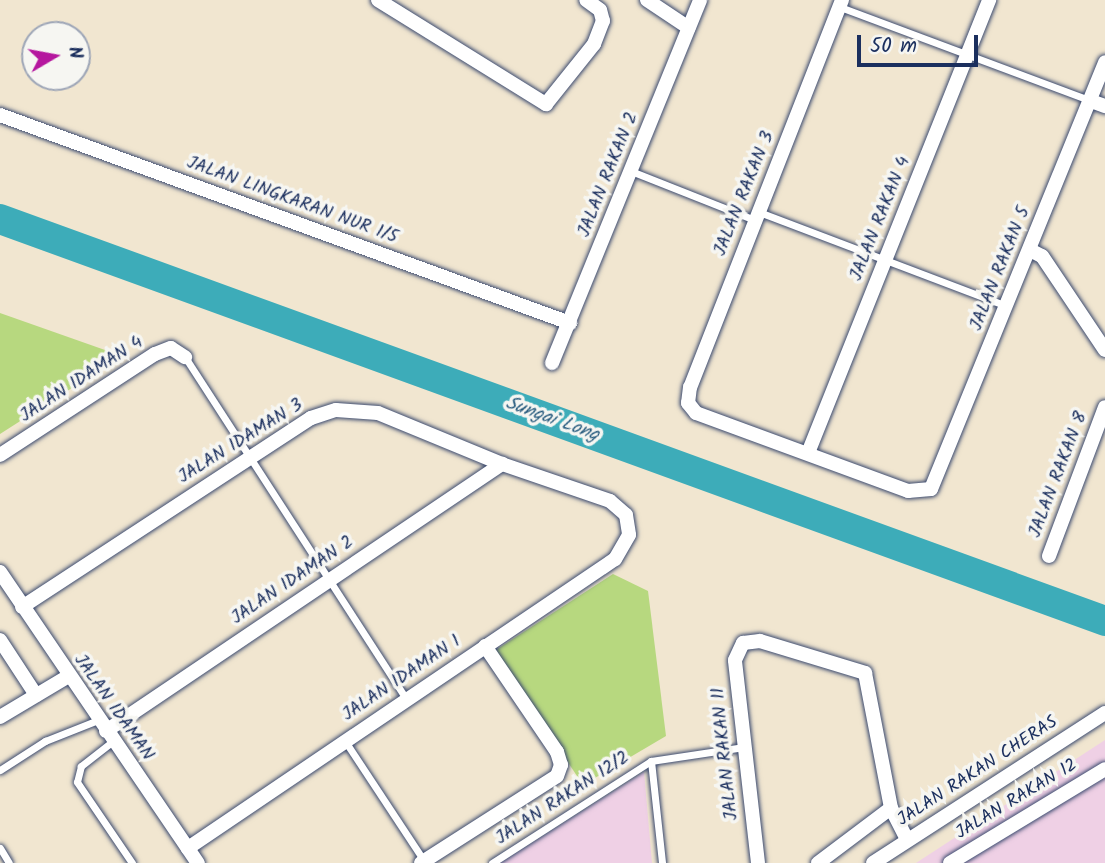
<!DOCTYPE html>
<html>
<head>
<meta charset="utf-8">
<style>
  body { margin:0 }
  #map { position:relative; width:1105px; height:863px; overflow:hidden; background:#f1e6d0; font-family:Kalam,sans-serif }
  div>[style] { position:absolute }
  .built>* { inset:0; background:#efd0e5 }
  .green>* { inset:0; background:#b7d87f }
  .river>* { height:30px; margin:-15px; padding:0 15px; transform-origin:15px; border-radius:15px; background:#3dacb9 }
  .roads { filter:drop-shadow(0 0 2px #3b4a6f) drop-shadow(0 0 2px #3b4a6f) }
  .service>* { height:7px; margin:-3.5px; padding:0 3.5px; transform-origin:3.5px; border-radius:3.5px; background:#fff }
  .minor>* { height:14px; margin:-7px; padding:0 7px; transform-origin:7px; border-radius:7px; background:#fff }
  span { translate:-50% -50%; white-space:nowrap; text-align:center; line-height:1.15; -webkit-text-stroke:7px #f6f6f2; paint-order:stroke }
  .street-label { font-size:18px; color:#1b2f5e }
  .water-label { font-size:19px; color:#275b7e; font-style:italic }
  .north { position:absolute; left:21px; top:21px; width:70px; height:70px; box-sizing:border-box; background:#f6f6f2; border:2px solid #9ea6b7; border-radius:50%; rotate:80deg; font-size:19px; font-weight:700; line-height:28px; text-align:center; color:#1b2f5e }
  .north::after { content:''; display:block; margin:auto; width:24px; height:32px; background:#b5179e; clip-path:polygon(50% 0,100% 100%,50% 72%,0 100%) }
  .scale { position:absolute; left:857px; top:35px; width:121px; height:32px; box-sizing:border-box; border:4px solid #1b2f5e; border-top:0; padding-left:9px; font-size:21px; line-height:24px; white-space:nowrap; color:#1b2f5e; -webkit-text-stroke:5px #f6f6f2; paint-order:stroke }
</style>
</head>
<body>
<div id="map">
  <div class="built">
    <div style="clip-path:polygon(1105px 740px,1105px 863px,916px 863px)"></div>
    <div style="clip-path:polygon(644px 772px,652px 863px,500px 863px)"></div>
  </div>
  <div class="green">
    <div style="clip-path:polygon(0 313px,122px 356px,0 434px)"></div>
    <div style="clip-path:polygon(613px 574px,648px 591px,666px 736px,583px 785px,494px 651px)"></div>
  </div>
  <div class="river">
    <div style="left:0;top:219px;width:1176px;rotate:19.99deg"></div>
  </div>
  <div class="roads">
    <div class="service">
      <div style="left:840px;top:7px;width:268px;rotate:20.5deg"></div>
      <div style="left:631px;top:171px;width:133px;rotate:21.6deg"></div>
      <div style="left:759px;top:212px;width:265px;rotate:20.8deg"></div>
      <div style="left:185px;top:357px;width:406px;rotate:57.1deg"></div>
      <div style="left:113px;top:741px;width:41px;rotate:142deg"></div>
      <div style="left:81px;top:766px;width:16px;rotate:104deg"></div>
      <div style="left:77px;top:782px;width:98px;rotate:55.8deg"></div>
      <div style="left:345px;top:741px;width:144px;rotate:56.6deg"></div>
      <div style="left:651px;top:761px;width:103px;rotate:83.8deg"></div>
      <div style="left:0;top:770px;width:54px;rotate:-32.8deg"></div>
      <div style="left:45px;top:741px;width:57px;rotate:-21.6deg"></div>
      <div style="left:0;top:848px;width:17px;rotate:59deg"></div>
      <div style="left:492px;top:863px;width:189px;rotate:-32.7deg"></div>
      <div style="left:651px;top:761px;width:94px;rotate:-8.6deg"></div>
    </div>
    <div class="minor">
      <div style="left:378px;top:0;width:198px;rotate:31.8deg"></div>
      <div style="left:546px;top:104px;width:77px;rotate:-51.3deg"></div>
      <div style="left:594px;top:44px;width:25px;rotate:-69deg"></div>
      <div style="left:603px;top:21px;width:11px;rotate:-105deg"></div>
      <div style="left:600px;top:10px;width:17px;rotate:-144deg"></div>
      <div style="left:647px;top:0;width:50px;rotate:33.7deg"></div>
      <div style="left:842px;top:0;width:416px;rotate:111.4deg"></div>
      <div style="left:690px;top:387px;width:16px;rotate:97deg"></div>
      <div style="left:688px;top:403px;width:13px;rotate:51deg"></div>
      <div style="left:696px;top:413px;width:226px;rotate:20.2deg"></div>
      <div style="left:908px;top:491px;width:23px;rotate:-5deg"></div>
      <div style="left:931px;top:489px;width:461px;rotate:-67.8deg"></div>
      <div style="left:1091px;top:101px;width:15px;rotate:20deg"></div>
      <div style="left:0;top:115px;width:607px;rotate:20.05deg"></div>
      <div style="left:1030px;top:250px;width:13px;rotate:27deg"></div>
      <div style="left:1042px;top:256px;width:113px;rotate:56.2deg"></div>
      <div style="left:552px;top:363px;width:392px;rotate:-67.8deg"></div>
      <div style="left:808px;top:453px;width:488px;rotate:-68.2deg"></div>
      <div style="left:0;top:455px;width:185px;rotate:-33.1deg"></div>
      <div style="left:155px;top:354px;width:17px;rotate:-21deg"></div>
      <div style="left:171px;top:348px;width:17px;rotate:33deg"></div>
      <div style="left:1049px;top:556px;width:159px;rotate:-69.4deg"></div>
      <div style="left:0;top:572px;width:352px;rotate:55.8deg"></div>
      <div style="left:22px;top:607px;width:345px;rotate:-33.2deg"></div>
      <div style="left:311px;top:418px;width:26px;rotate:-18deg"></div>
      <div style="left:336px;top:410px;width:42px;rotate:4.1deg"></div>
      <div style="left:378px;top:413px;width:134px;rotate:22.4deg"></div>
      <div style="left:502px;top:464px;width:114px;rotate:18.9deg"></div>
      <div style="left:610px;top:501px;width:21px;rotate:41deg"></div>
      <div style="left:626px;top:515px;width:20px;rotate:81deg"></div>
      <div style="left:629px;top:535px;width:28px;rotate:120deg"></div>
      <div style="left:615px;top:559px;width:516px;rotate:145.91deg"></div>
      <div style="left:0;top:640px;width:66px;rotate:56.8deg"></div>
      <div style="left:0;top:717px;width:78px;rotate:-30.8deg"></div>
      <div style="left:106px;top:731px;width:478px;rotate:-34deg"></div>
      <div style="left:421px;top:863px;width:161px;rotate:-32.6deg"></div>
      <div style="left:557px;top:776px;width:12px;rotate:-70deg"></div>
      <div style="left:561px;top:765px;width:14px;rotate:-107deg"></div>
      <div style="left:557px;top:752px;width:128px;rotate:-124.2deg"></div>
      <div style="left:758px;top:863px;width:204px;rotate:-96.5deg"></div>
      <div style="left:735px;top:660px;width:19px;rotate:-65deg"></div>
      <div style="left:743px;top:643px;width:17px;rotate:-7deg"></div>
      <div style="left:760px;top:641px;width:110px;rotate:16.9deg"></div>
      <div style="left:865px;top:673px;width:137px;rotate:79.1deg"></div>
      <div style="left:891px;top:808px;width:36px;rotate:63deg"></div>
      <div style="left:818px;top:863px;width:91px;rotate:-37deg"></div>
      <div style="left:873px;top:863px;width:276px;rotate:-32.9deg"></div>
      <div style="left:950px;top:863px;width:181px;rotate:-31.2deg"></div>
    </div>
  </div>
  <div class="street-label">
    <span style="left:609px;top:175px;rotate:-68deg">JALAN RAKAN 2</span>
    <span style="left:745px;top:194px;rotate:-68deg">JALAN RAKAN 3</span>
    <span style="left:292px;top:201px;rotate:20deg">JALAN LINGKARAN NUR 1/5</span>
    <span style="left:881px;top:219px;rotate:-68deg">JALAN RAKAN 4</span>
    <span style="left:1001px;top:269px;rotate:-68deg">JALAN RAKAN 5</span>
    <span style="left:82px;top:380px;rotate:-33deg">JALAN IDAMAN 4</span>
    <span style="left:241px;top:442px;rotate:-32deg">JALAN IDAMAN 3</span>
    <span style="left:1059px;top:475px;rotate:-69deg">JALAN RAKAN 8</span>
    <span style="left:293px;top:581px;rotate:-34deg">JALAN IDAMAN 2</span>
    <span style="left:402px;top:679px;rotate:-34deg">JALAN IDAMAN 1</span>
    <span style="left:113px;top:708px;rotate:55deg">JALAN IDAMAN</span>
    <span style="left:726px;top:754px;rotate:-96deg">JALAN RAKAN 11</span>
    <span style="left:978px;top:772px;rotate:-33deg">JALAN RAKAN CHERAS</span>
    <span style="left:563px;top:799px;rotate:-33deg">JALAN RAKAN 12/2</span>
    <span style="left:1017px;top:800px;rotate:-31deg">JALAN RAKAN 12</span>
  </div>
  <div class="water-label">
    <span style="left:552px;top:420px;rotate:20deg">Sungai Long</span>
  </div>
  <div class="north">N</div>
  <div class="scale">50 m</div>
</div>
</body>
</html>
